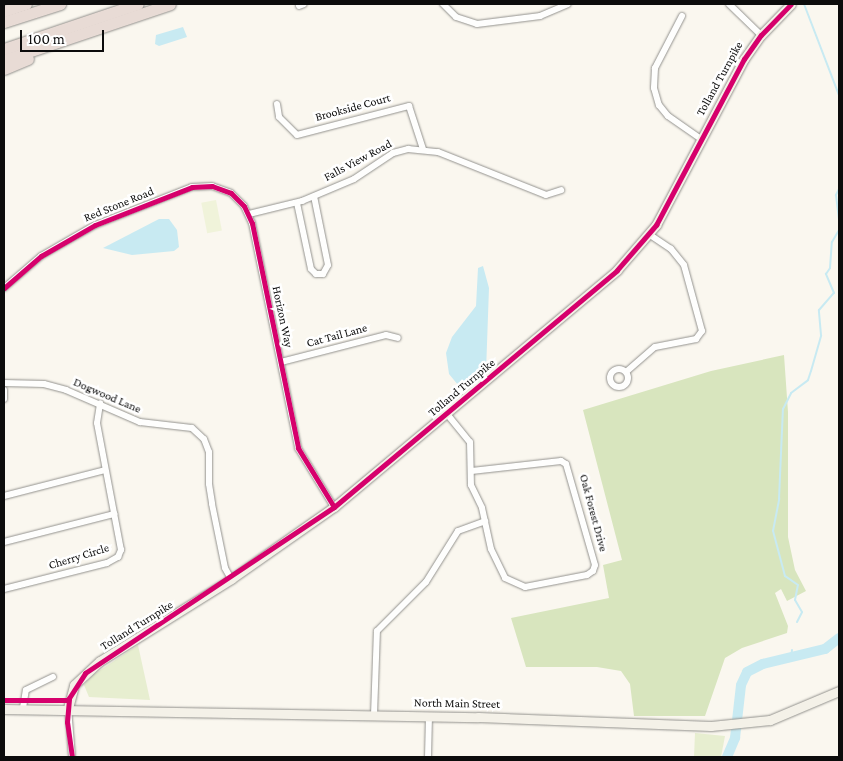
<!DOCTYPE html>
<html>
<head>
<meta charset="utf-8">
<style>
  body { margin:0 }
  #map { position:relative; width:843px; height:761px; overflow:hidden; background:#faf7ef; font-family:"Crimson Pro",serif }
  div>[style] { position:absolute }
  .green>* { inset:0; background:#e7eed0 }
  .forest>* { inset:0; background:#d8e5be }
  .pitch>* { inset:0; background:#f0f3da; transform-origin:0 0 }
  .water>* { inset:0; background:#c8eaf2 }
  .stream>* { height:2px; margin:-1px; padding:0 1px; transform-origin:1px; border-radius:1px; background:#c8eaf2 }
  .river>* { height:10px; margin:-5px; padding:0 5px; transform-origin:5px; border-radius:5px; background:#c8eaf2 }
  .roads { filter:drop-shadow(0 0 1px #93928e) drop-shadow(0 0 1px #93928e) }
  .street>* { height:6px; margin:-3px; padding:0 3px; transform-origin:3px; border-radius:3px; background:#fefefd }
  .street>.ring { margin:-3px; padding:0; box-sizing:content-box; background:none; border:6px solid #fefefd; border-radius:50% }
  .secondary>* { height:9px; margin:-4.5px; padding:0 4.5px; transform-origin:4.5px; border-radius:4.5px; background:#f4f1e8 }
  .highway>* { height:11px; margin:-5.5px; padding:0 5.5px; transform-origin:5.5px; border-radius:5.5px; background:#e8dbd5 }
  .cycleway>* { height:5px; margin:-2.5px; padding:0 2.5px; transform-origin:2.5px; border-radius:2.5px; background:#d6006c }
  span { translate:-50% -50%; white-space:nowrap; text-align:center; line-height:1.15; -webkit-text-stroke:5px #fff; paint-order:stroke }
  .street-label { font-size:12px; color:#0c0c0c }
  .frame { position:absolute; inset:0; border:5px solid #0c0c0c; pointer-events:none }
  .scale { position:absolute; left:20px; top:30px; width:84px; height:22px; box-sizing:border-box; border:2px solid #0c0c0c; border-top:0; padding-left:6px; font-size:15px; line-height:18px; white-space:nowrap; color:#0c0c0c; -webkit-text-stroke:4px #fff; paint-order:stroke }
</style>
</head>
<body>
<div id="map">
  <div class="green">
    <div style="clip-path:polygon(138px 645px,150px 700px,89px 697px,84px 685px,93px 675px)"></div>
    <div style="clip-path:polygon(695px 733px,725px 736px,721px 757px,694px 757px)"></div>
  </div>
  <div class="forest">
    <div style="clip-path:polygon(784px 355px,788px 412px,788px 537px,795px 570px,806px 591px,787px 601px,781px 589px,775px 593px,788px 626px,787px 633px,742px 648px,725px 658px,705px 716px,634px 716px,630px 684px,621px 671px,597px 667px,526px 667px,511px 618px,609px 598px,603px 565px,622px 560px,583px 410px,711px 371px)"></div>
  </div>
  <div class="pitch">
    <div style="left:216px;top:200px;width:31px;height:15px;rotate:79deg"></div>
  </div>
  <div class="water">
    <div style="clip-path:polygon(183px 27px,187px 37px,159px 46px,155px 44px,156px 35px)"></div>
    <div style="clip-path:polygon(159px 219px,169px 219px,177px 230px,179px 247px,174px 251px,132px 255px,103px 248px)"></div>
    <div style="clip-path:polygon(483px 266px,489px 288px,486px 372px,463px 391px,449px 374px,446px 353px,452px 337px,476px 306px,478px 268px)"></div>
  </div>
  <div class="stream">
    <div style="left:804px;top:4px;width:97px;rotate:69deg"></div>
    <div style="left:839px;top:189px;width:7px;rotate:117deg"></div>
    <div style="left:836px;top:195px;width:25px;rotate:83deg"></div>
    <div style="left:797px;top:622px;width:11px;rotate:-63deg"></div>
    <div style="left:802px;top:612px;width:14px;rotate:-120deg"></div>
    <div style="left:795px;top:600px;width:15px;rotate:-79deg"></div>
    <div style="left:798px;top:585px;width:16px;rotate:-145deg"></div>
    <div style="left:785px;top:576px;width:47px;rotate:-104.9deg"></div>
    <div style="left:773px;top:531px;width:33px;rotate:-79deg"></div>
    <div style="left:779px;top:499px;width:90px;rotate:-87.5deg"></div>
    <div style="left:783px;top:409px;width:18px;rotate:-63deg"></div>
    <div style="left:791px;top:393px;width:21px;rotate:-37deg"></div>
    <div style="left:808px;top:380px;width:9px;rotate:-72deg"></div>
    <div style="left:811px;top:371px;width:37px;rotate:-74deg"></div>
    <div style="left:821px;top:335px;width:25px;rotate:-95deg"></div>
    <div style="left:819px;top:310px;width:23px;rotate:-49deg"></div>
    <div style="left:834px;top:293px;width:21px;rotate:-113deg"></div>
    <div style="left:826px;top:274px;width:7px;rotate:-56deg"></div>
    <div style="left:830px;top:268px;width:26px;rotate:-86deg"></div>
    <div style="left:832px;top:242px;width:14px;rotate:-60deg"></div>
    <div style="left:791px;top:658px;width:8px;rotate:-83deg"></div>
  </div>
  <div class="river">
    <div style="left:727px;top:757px;width:21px;rotate:-67deg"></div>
    <div style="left:735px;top:738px;width:53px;rotate:-83.5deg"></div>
    <div style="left:741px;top:685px;width:14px;rotate:-65deg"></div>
    <div style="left:747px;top:672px;width:18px;rotate:-27deg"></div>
    <div style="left:763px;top:664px;width:64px;rotate:-13.6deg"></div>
    <div style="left:825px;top:649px;width:18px;rotate:-38deg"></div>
  </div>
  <div class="roads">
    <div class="street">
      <div style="left:443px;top:4px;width:18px;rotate:45deg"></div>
      <div style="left:456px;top:17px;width:22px;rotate:18deg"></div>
      <div style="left:477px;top:24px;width:64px;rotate:-7.2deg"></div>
      <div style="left:540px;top:16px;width:30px;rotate:-23deg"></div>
      <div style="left:729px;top:4px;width:45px;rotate:44.1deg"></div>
      <div style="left:299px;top:6px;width:5px;rotate:-22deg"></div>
      <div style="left:682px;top:16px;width:59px;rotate:117.4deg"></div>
      <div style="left:655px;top:68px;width:20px;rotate:93deg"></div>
      <div style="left:654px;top:88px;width:18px;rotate:74deg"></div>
      <div style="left:659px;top:105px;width:14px;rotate:51deg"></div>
      <div style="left:668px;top:116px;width:40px;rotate:34.9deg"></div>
      <div style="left:277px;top:104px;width:13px;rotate:81deg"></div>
      <div style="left:279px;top:117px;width:25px;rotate:45deg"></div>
      <div style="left:297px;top:135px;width:116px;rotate:-14.5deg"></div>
      <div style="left:409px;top:106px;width:45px;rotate:72deg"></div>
      <div style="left:297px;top:203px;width:67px;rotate:78deg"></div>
      <div style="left:311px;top:269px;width:7px;rotate:45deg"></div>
      <div style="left:316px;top:274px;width:7px"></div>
      <div style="left:323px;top:274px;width:10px;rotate:-61deg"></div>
      <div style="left:328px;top:265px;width:70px;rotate:-101.5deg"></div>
      <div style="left:249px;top:214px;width:55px;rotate:-13.8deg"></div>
      <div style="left:302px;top:201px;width:56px;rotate:-22.9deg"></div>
      <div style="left:354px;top:179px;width:47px;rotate:-33.7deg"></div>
      <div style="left:393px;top:153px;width:16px;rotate:-15deg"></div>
      <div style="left:408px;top:149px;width:30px;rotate:6deg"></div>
      <div style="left:438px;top:152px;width:116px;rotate:21.7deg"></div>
      <div style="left:546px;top:195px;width:16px;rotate:-18deg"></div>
      <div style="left:4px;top:288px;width:49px;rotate:-40.9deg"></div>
      <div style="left:41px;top:256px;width:62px;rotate:-29.9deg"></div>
      <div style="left:95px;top:225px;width:104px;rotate:-21.4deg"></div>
      <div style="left:192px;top:187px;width:20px;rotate:-3deg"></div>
      <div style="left:212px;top:186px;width:20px;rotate:20deg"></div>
      <div style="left:231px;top:193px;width:18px;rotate:45deg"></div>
      <div style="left:244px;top:206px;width:19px;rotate:65deg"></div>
      <div style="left:252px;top:223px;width:230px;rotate:78.4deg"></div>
      <div style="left:298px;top:448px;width:69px;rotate:58.6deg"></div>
      <div style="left:281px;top:362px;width:108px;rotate:-14.4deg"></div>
      <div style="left:386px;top:335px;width:12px;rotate:14deg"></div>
      <div class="ring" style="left:610px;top:369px;width:12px;height:12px"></div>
      <div style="left:626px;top:372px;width:38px;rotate:-41deg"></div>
      <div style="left:655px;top:347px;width:42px;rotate:-11deg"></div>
      <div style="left:696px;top:339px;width:10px;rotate:-53deg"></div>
      <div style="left:702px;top:331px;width:68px;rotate:-105.3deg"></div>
      <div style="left:684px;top:265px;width:21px;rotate:-129deg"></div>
      <div style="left:671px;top:249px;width:27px;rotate:-146deg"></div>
      <div style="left:4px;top:383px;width:40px;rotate:1.4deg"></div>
      <div style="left:44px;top:384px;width:23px;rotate:15deg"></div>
      <div style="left:66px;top:390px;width:81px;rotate:23.4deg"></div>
      <div style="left:140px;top:422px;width:52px;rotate:6.6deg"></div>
      <div style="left:192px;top:428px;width:16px;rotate:43deg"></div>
      <div style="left:204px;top:439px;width:14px;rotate:69deg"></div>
      <div style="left:209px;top:452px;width:32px;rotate:90deg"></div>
      <div style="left:209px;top:484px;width:20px;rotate:81deg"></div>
      <div style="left:212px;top:504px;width:65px;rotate:78.5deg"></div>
      <div style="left:225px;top:568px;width:13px;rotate:61deg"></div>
      <div style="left:4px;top:390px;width:9px;rotate:90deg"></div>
      <div style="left:447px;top:414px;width:36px;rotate:51deg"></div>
      <div style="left:470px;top:442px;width:43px;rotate:88.7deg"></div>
      <div style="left:471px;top:485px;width:25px;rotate:64deg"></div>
      <div style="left:482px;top:508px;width:42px;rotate:77.6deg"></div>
      <div style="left:491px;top:549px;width:32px;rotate:64deg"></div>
      <div style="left:505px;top:578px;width:22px;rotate:24deg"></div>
      <div style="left:525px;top:587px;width:63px;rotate:-11deg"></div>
      <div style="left:587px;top:575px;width:7px;rotate:-34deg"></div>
      <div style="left:593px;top:571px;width:6px;rotate:-72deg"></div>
      <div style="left:595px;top:565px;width:105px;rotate:-106deg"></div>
      <div style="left:566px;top:464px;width:6px;rotate:-149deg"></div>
      <div style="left:561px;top:461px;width:90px;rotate:173.6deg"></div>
      <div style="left:4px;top:496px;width:104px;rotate:-14.4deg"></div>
      <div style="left:4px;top:542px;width:114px;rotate:-14.3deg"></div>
      <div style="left:4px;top:589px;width:106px;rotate:-14.2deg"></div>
      <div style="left:107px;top:563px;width:13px;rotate:-29deg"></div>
      <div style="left:118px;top:557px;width:8px;rotate:-67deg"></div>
      <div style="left:121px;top:550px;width:129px;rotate:-100.7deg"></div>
      <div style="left:97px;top:423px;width:20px;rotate:-81deg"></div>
      <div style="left:23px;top:708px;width:18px;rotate:-81deg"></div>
      <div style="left:26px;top:690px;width:30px;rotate:-26deg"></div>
      <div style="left:68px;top:708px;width:49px;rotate:85.3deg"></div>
      <div style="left:374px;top:715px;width:84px;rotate:-88deg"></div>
      <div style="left:377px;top:631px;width:69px;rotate:-45deg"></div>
      <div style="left:426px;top:582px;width:60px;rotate:-57.9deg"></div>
      <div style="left:458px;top:531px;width:29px;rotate:-20deg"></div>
      <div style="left:428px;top:757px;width:41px;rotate:-88.6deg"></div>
    </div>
    <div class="secondary">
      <div style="left:68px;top:708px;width:24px;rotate:-75deg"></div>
      <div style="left:74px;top:685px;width:35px;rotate:-43deg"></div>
      <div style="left:100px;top:661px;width:155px;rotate:-32deg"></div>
      <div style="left:231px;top:579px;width:126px;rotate:-35deg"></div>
      <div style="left:334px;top:507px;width:369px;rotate:-39.9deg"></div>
      <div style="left:617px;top:270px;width:60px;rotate:-49.1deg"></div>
      <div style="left:656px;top:225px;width:188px;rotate:-62.1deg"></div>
      <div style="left:744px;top:59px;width:29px;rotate:-55deg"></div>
      <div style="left:761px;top:35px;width:43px;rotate:-45.9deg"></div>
      <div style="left:4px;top:709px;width:474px;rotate:1deg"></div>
      <div style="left:478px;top:717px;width:233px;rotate:2.2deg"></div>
      <div style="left:711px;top:726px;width:59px;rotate:-5.8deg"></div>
      <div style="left:770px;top:720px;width:75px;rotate:-22.8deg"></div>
    </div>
    <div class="highway">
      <div style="left:4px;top:11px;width:23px;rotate:-18deg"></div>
      <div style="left:4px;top:22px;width:59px;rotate:-17.8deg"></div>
      <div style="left:4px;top:49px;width:141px;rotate:-18.6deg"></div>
      <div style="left:4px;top:60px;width:175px;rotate:-18.6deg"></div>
      <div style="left:4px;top:69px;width:26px;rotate:-23deg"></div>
    </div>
  </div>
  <div class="cycleway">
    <div style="left:4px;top:288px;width:49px;rotate:-40.9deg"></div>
    <div style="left:41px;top:256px;width:62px;rotate:-29.9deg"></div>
    <div style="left:95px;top:225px;width:104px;rotate:-21.4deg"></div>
    <div style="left:192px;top:187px;width:20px;rotate:-3deg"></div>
    <div style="left:212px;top:186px;width:20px;rotate:20deg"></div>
    <div style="left:231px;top:193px;width:18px;rotate:45deg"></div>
    <div style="left:244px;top:206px;width:19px;rotate:65deg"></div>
    <div style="left:252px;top:223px;width:230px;rotate:78.4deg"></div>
    <div style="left:298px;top:448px;width:69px;rotate:58.6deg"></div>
    <div style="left:4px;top:700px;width:64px"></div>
    <div style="left:72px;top:757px;width:35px;rotate:-98deg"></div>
    <div style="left:67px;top:722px;width:24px;rotate:-85deg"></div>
    <div style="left:69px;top:698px;width:30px;rotate:-57deg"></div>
    <div style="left:85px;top:673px;width:299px;rotate:-33.7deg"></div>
    <div style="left:334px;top:507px;width:369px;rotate:-39.9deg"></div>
    <div style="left:617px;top:270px;width:60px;rotate:-49.1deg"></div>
    <div style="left:656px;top:225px;width:188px;rotate:-62.1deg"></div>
    <div style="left:744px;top:59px;width:29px;rotate:-55deg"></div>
    <div style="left:761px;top:35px;width:43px;rotate:-45.9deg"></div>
  </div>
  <div class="street-label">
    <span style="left:720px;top:79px;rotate:-61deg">Tolland Turnpike</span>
    <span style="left:353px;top:108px;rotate:-15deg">Brookside Court</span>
    <span style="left:358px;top:161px;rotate:-28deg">Falls View Road</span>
    <span style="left:119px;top:205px;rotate:-22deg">Red Stone Road</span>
    <span style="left:282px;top:317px;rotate:78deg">Horizon Way</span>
    <span style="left:337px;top:336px;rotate:-15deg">Cat Tail Lane</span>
    <span style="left:462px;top:388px;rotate:-40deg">Tolland Turnpike</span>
    <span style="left:107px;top:396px;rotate:23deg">Dogwood Lane</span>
    <span style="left:593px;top:513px;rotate:75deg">Oak Forest Drive</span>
    <span style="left:79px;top:557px;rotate:-17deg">Cherry Circle</span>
    <span style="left:137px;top:626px;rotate:-32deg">Tolland Turnpike</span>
    <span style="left:457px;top:704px;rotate:1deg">North Main Street</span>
  </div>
  <div class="frame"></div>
  <div class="scale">100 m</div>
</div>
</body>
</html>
